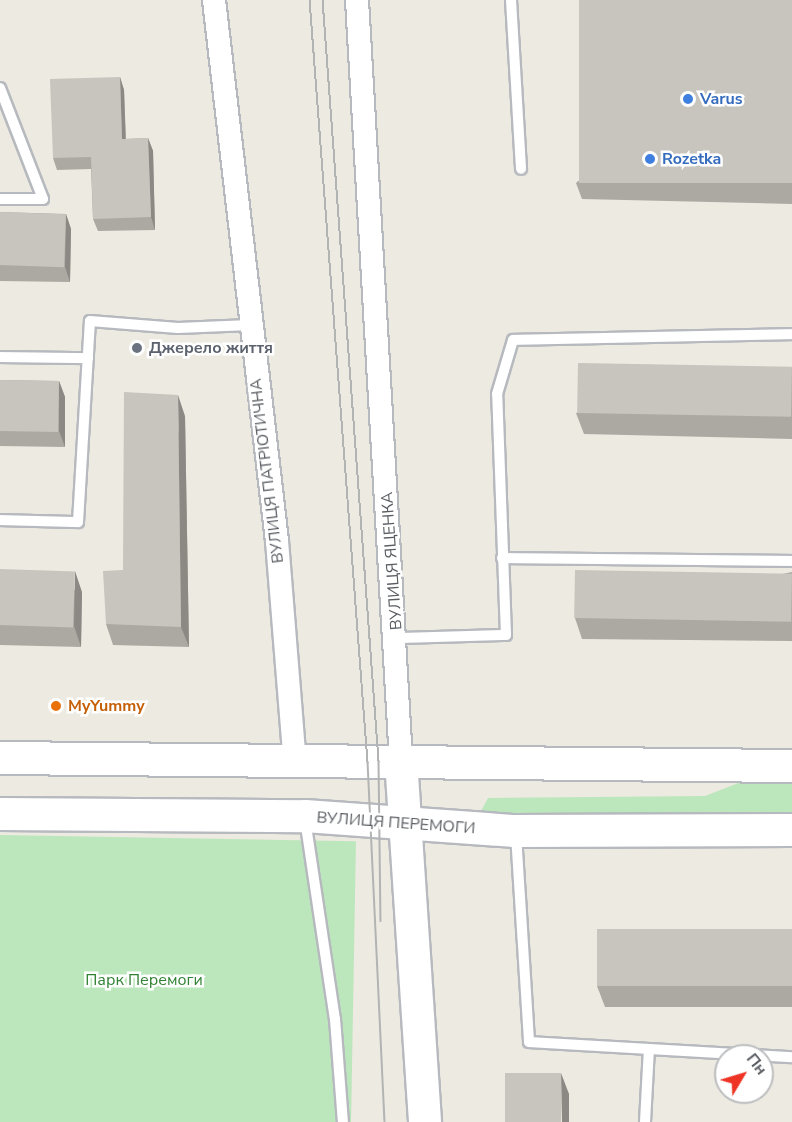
<!DOCTYPE html>
<html>
<head>
<meta charset="utf-8">
<style>
	body { margin:0 }
	#map { position:relative; width:792px; height:1122px; overflow:hidden; background:#edeae1; font-family:"Nunito Sans",sans-serif }
	div>[style] { position:absolute }
	.green>* { inset:0; background:#bce6bc; transform-origin:0 0 }
	.roads { filter:drop-shadow(2px 0 #b6b9be) drop-shadow(-2px 0 #b6b9be) drop-shadow(0 2px #b6b9be) drop-shadow(0 -2px #b6b9be) }
	.lane>* { height:10px; margin:-5px; padding:0 5px; transform-origin:5px; border-radius:5px; background:#fff }
	.street>* { height:22px; margin:-11px; padding:0 11px; transform-origin:11px; border-radius:11px; background:#fff }
	.secondary>* { height:32px; margin:-16px; padding:0 16px; transform-origin:16px; border-radius:16px; background:#fff }
	.tram>* { height:1.5px; margin:-0.75px; padding:0 0.75px; transform-origin:0.75px; border-radius:0.75px; background:#b2b3b3 }
	.wall>* { inset:0; background:#aca9a3 }
	.shaded-wall>* { inset:0; background:#8c8985 }
	.building>* { inset:0; background:#c8c4be; transform-origin:0 0 }
	.dots>* { width:16px; height:16px; translate:-50% -50%; box-sizing:border-box; border:3px solid #fff; border-radius:50% }
	span { translate:-50% -50%; white-space:nowrap; text-align:center; line-height:1.15; -webkit-text-stroke:5px #fff; paint-order:stroke }
	.shop-label { font-size:16px; color:#366cbe; font-weight:700 }
	.left { translate:0 -50%; text-align:left }
	.worship-label { font-size:16px; color:#5b616d; font-weight:700 }
	.street-label { font-size:16px; color:#595d62 }
	.food-label { font-size:16px; color:#c56008; font-weight:700 }
	.park-label { font-size:16px; color:#318234 }
	.north { position:absolute; left:714px; top:1044px; width:60px; height:60px; box-sizing:border-box; background:#fff; border:2px solid #bdbec0; border-radius:50%; rotate:52deg; font-size:16px; font-weight:700; line-height:24px; text-align:center; color:#595d62 }
	.north::after { content:''; display:block; margin:auto; width:21px; height:27px; background:#ee3425; clip-path:polygon(50% 0,100% 100%,50% 72%,0 100%) }
</style>
</head>
<body>
<div id="map">
	<div class="green">
		<i style="clip-path:polygon(759px 775px,792px 775px,792px 813px,489px 818px,481px 811px,488px 798px,705px 796px)"></i>
		<i style="left:0;top:835px;width:356px;height:287px;rotate:1deg"></i>
	</div>
	<div class="roads">
		<div class="lane">
			<i style="left:511px;top:0;width:169px;rotate:86.6deg"></i>
			<i style="left:0;top:88px;width:119px;rotate:68.8deg"></i>
			<i style="left:43px;top:199px;width:43px;rotate:180deg"></i>
			<i style="left:0;top:357px;width:88px;rotate:0.7deg"></i>
			<i style="left:0;top:520px;width:78px;rotate:1.5deg"></i>
			<i style="left:78px;top:522px;width:201px;rotate:-86.6deg"></i>
			<i style="left:90px;top:321px;width:88px;rotate:4.5deg"></i>
			<i style="left:178px;top:328px;width:72px;rotate:-2.4deg"></i>
			<i style="left:502px;top:558px;width:290px;rotate:0.6deg"></i>
			<i style="left:397px;top:638px;width:109px;rotate:-1.6deg"></i>
			<i style="left:506px;top:635px;width:241px;rotate:-92.1deg"></i>
			<i style="left:497px;top:394px;width:56px;rotate:-73.5deg"></i>
			<i style="left:513px;top:340px;width:279px;rotate:-1.2deg"></i>
			<i style="left:305px;top:819px;width:202px;rotate:81.5deg"></i>
			<i style="left:335px;top:1019px;width:103px;rotate:85.6deg"></i>
			<i style="left:516px;top:834px;width:208px;rotate:86.4deg"></i>
			<i style="left:529px;top:1042px;width:263px;rotate:3.3deg"></i>
			<i style="left:645px;top:1122px;width:73px;rotate:-86.9deg"></i>
		</div>
		<div class="street">
			<i style="left:214px;top:0;width:545px;rotate:83.36deg"></i>
			<i style="left:277px;top:541px;width:224px;rotate:85.4deg"></i>
			<i style="left:357px;top:0;width:761px;rotate:86.69deg"></i>
		</div>
		<div class="secondary">
			<i style="left:0;top:758px;width:792px;rotate:0.58deg"></i>
			<i style="left:401px;top:760px;width:363px;rotate:86.2deg"></i>
			<i style="left:0;top:814px;width:305px;rotate:0.4deg"></i>
			<i style="left:305px;top:816px;width:211px;rotate:4.1deg"></i>
			<i style="left:515px;top:831px;width:277px;rotate:-0.2deg"></i>
		</div>
	</div>
	<div class="tram">
		<i style="left:310px;top:0;width:764px;rotate:85.65deg"></i>
		<i style="left:368px;top:762px;width:360px;rotate:87.3deg"></i>
		<i style="left:323px;top:0;width:763px;rotate:85.79deg"></i>
		<i style="left:379px;top:761px;width:160px;rotate:89.3deg"></i>
	</div>
	<div class="wall">
		<i style="clip-path:polygon(792px 0,792px 204px,582px 199px,576px 183px)"></i>
		<i style="clip-path:polygon(120px 77px,124px 90px,126px 139px,148px 138px,153px 151px,155px 230px,98px 231px,93px 219px,91px 169px,57px 170px,53px 158px)"></i>
		<i style="clip-path:polygon(0 212px,66px 214px,71px 229px,70px 282px,0 281px)"></i>
		<i style="clip-path:polygon(792px 368px,792px 439px,584px 434px,576px 413px)"></i>
		<i style="clip-path:polygon(0 380px,59px 381px,65px 397px,65px 447px,0 446px)"></i>
		<i style="clip-path:polygon(185px 416px,189px 647px,113px 645px,106px 624px,123px 570px)"></i>
		<i style="clip-path:polygon(0 569px,82px 592px,81px 647px,0 645px)"></i>
		<i style="clip-path:polygon(792px 572px,792px 641px,582px 639px,575px 618px)"></i>
		<i style="clip-path:polygon(792px 929px,792px 1007px,605px 1007px,597px 986px)"></i>
	</div>
	<div class="shaded-wall">
		<i style="clip-path:polygon(120px 77px,124px 90px,126px 152px,122px 139px)"></i>
		<i style="clip-path:polygon(148px 138px,153px 151px,155px 230px,151px 217px)"></i>
		<i style="clip-path:polygon(66px 214px,71px 229px,70px 282px,65px 267px)"></i>
		<i style="clip-path:polygon(59px 381px,65px 397px,65px 447px,59px 431px)"></i>
		<i style="clip-path:polygon(178px 395px,185px 416px,189px 647px,181px 627px)"></i>
		<i style="clip-path:polygon(75px 571px,82px 592px,81px 647px,74px 626px)"></i>
		<i style="clip-path:polygon(561px 1073px,569px 1094px,569px 1122px,562px 1122px)"></i>
	</div>
	<div class="building">
		<i style="left:579px;top:0;width:213px;height:183px"></i>
		<i style="clip-path:polygon(120px 77px,122px 139px,148px 138px,151px 217px,93px 219px,91px 157px,53px 158px,50px 79px)"></i>
		<i style="left:0;top:212px;width:66px;height:53px;rotate:2deg"></i>
		<i style="left:578px;top:363px;width:214px;height:50px;rotate:1deg"></i>
		<i style="left:0;top:380px;width:59px;height:51px;rotate:1deg"></i>
		<i style="clip-path:polygon(124px 392px,178px 395px,181px 627px,106px 624px,103px 571px,123px 570px)"></i>
		<i style="left:0;top:569px;width:75px;height:56px;rotate:2deg"></i>
		<i style="left:575px;top:570px;width:217px;height:48px;rotate:1deg"></i>
		<i style="left:597px;top:929px;width:195px;height:57px"></i>
		<i style="left:505px;top:1073px;width:56px;height:49px"></i>
	</div>
	<div class="dots">
		<i style="left:688px;top:99px;background:#3f7fe0"></i>
		<i style="left:650px;top:159px;background:#3f7fe0"></i>
		<i style="left:137px;top:348px;background:#6b7280"></i>
		<i style="left:56px;top:706px;background:#e8710a"></i>
	</div>
	<div class="shop-label">
		<span class="left" style="left:700px;top:99px">Varus</span>
		<span class="left" style="left:662px;top:159px">Rozetka</span>
	</div>
	<div class="worship-label">
		<span class="left" style="left:149px;top:348px">Джерело життя</span>
	</div>
	<div class="street-label">
		<span style="left:267px;top:471px;rotate:-97deg">ВУЛИЦЯ ПАТРІОТИЧНА</span>
		<span style="left:392px;top:561px;rotate:-94deg">ВУЛИЦЯ ЯЦЕНКА</span>
		<span style="left:396px;top:823px;rotate:4deg">ВУЛИЦЯ ПЕРЕМОГИ</span>
	</div>
	<div class="food-label">
		<span class="left" style="left:68px;top:706px">MyYummy</span>
	</div>
	<div class="park-label">
		<span style="left:144px;top:980px">Парк Перемоги</span>
	</div>
	<div class="north">Пн</div>
</div>
</body>
</html>
